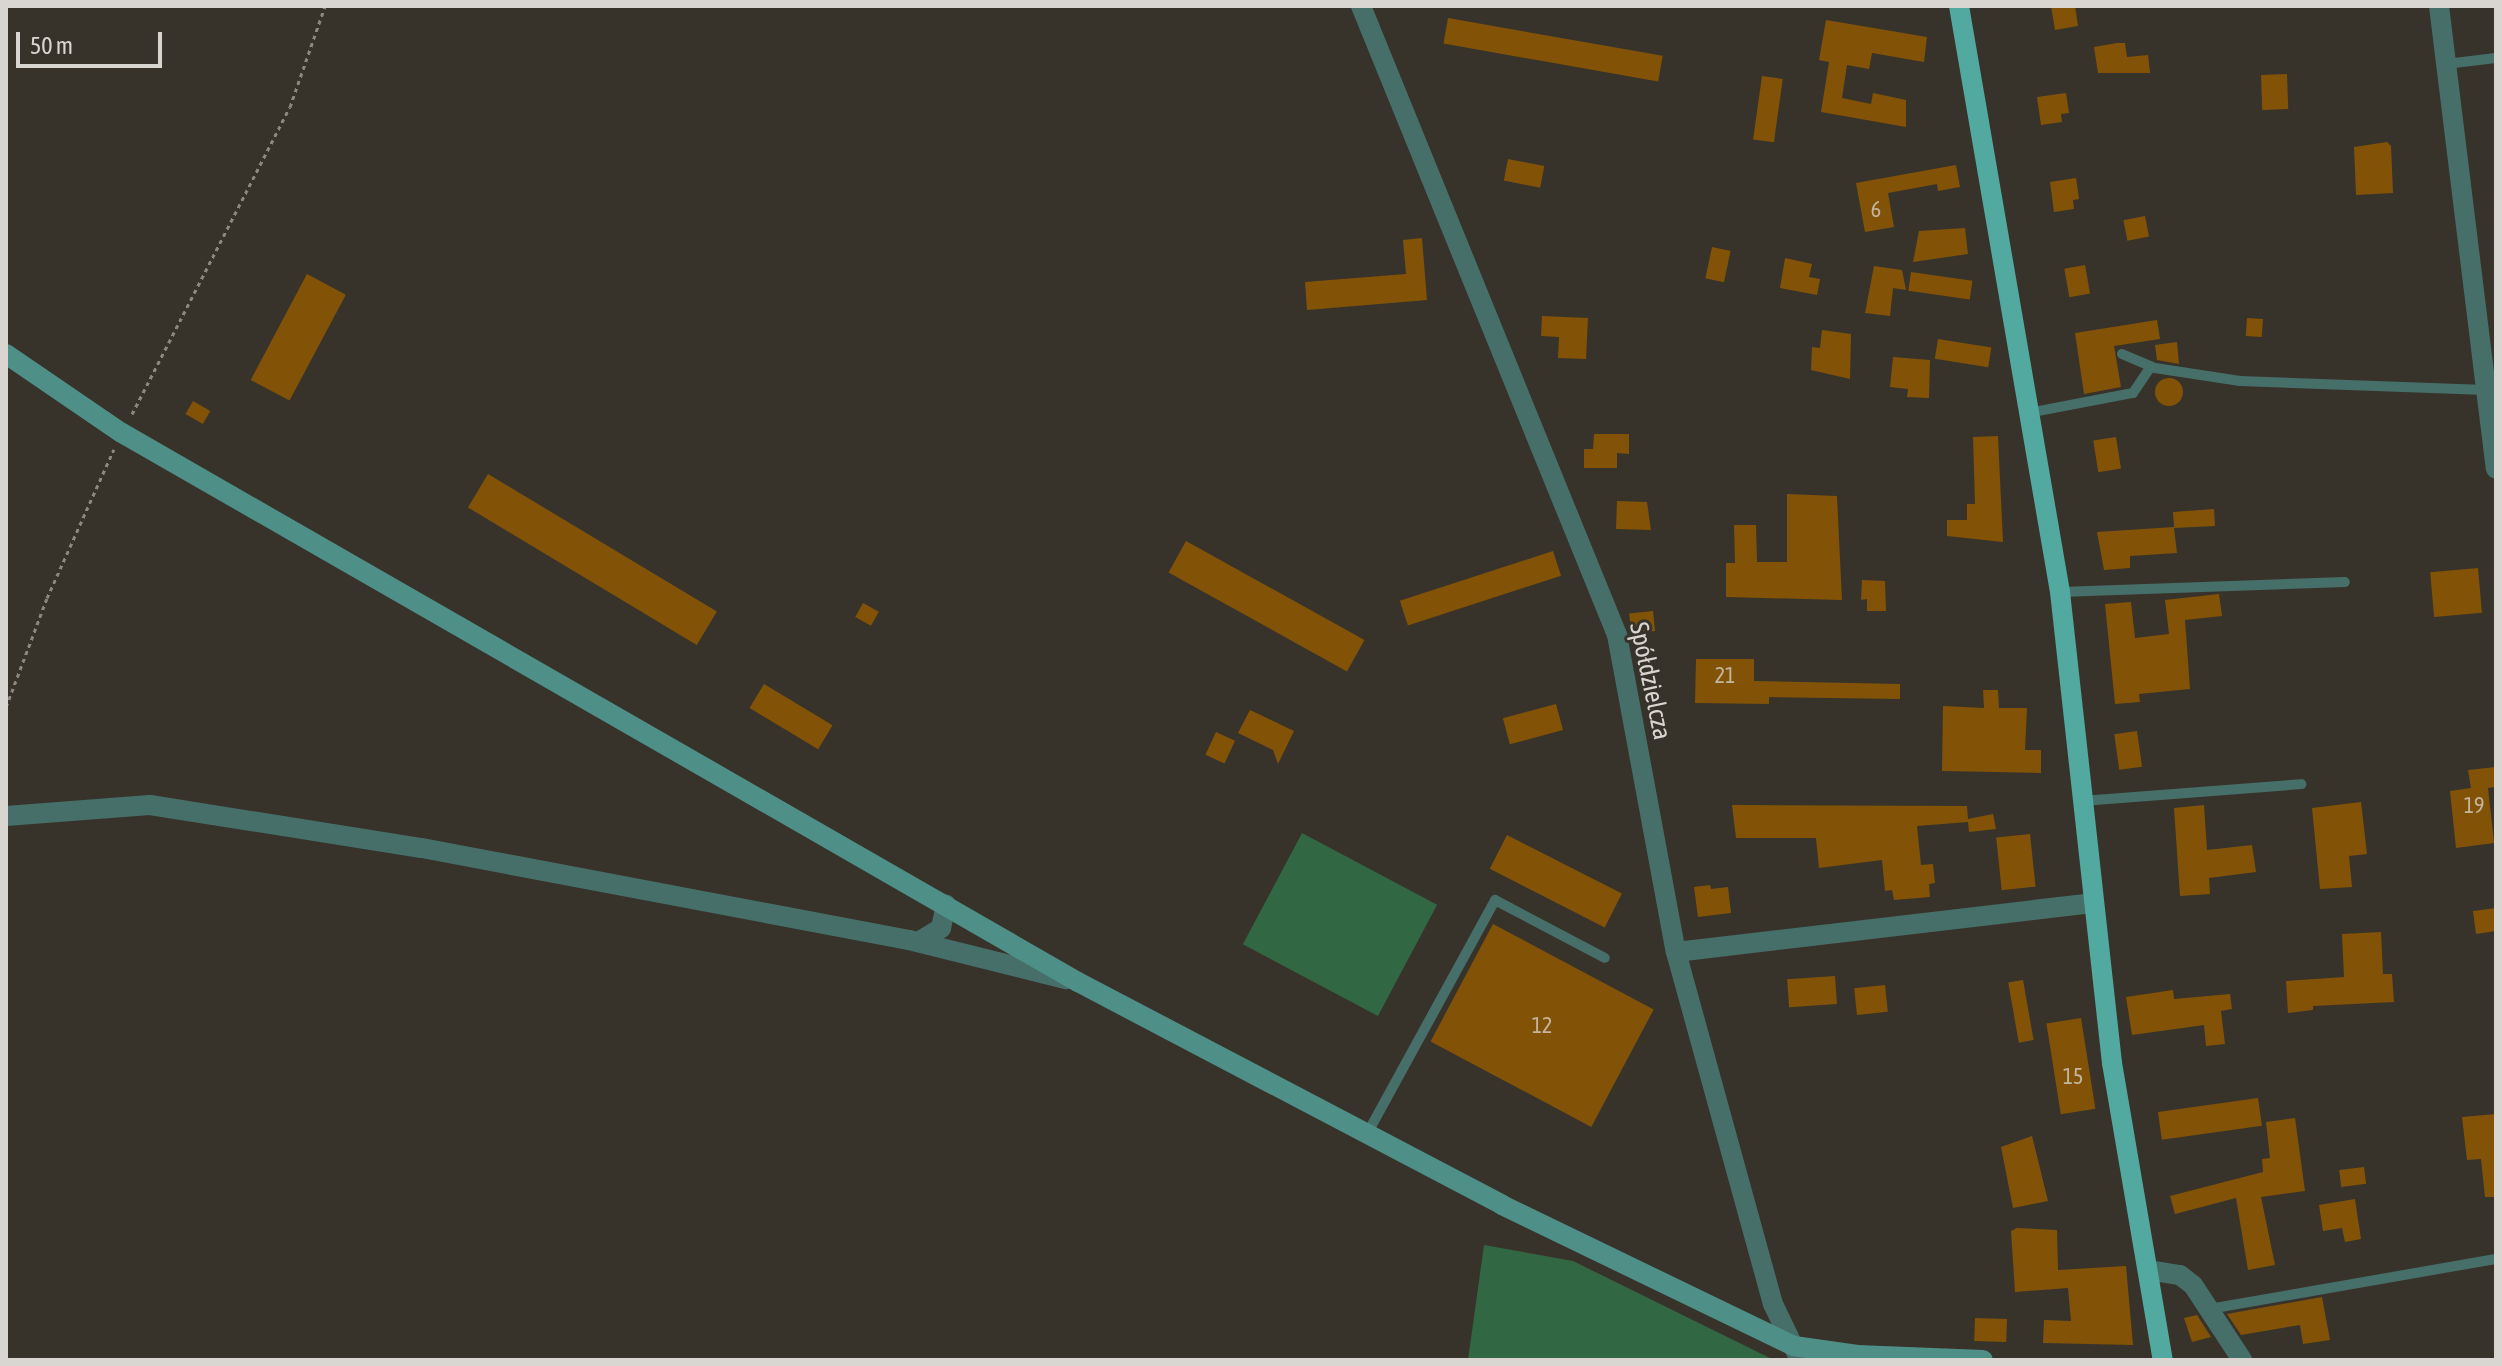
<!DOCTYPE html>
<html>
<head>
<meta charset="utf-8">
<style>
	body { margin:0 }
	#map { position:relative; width:2502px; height:1366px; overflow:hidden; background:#37332a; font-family:"Asap Condensed",sans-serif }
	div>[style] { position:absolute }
	.green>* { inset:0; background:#326743; transform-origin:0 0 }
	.building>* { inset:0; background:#825307; transform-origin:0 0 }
	.round { border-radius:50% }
	.path>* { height:3px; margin-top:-1.5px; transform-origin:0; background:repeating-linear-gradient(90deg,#8c8881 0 4px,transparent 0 8px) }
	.service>* { height:10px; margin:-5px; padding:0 5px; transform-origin:5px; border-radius:5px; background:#476f6a }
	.minor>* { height:20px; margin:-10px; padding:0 10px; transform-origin:10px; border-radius:10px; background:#476f6a }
	.tertiary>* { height:20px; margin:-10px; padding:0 10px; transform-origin:10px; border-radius:10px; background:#476f6a }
	.secondary>* { height:20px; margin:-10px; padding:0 10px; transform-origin:10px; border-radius:10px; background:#4e9088 }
	.primary>* { height:20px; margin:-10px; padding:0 10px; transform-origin:10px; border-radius:10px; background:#52a9a0 }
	span { translate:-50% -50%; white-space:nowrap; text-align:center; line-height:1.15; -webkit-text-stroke:6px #37332a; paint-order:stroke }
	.number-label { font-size:22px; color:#c3b59e }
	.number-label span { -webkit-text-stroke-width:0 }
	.street-label { font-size:26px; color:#d9d6d1 }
	.frame { position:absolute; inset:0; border:8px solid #d9d6d1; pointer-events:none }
	.scale { position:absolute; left:16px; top:32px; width:146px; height:36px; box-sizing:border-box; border:4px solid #d9d6d1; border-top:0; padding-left:10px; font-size:24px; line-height:28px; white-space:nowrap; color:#d9d6d1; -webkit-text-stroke:6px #37332a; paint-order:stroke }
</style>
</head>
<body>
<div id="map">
	<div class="green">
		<i style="left:1302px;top:833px;width:153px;height:126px;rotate:28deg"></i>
		<i style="clip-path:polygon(1484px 1245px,1573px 1261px,1774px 1360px,1468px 1360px)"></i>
	</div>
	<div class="building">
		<i style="clip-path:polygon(2051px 6px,2075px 6px,2078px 26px,2055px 30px)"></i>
		<i style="left:1448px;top:18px;width:218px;height:26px;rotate:10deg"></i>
		<i style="clip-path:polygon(1826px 20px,1927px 37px,1924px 62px,1872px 53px,1869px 69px,1847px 65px,1842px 98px,1871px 104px,1873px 93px,1906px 100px,1906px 127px,1821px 112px,1829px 62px,1819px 60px)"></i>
		<i style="clip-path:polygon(2117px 43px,2125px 43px,2127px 57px,2148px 55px,2150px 73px,2098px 73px,2094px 47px)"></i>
		<i style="left:2287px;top:74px;width:35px;height:26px;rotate:88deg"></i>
		<i style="left:1762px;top:76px;width:21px;height:64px;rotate:8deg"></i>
		<i style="clip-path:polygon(2066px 93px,2069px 113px,2061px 114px,2062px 122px,2041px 125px,2037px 97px)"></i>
		<i style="clip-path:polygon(2387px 142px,2391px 146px,2393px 193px,2356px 195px,2354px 147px)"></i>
		<i style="left:1508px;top:159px;width:37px;height:22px;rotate:11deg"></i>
		<i style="clip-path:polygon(1956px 165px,1960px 187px,1938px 191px,1937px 184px,1888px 193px,1894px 227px,1865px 232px,1856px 183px)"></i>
		<i style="clip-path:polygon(2076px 178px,2079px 199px,2073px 200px,2074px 209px,2054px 212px,2050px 182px)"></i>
		<i style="left:2145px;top:216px;width:21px;height:22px;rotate:79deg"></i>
		<i style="clip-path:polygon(1965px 228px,1968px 254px,1913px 262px,1919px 231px)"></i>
		<i style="clip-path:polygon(1422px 238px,1427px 300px,1307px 310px,1305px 282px,1406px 274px,1403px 240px)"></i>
		<i style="left:1712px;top:247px;width:19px;height:32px;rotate:12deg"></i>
		<i style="clip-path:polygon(1785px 258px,1812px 264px,1809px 277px,1820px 279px,1817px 295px,1780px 288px)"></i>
		<i style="left:2085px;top:265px;width:29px;height:21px;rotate:80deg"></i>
		<i style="clip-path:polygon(1874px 266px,1902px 270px,1906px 290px,1893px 288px,1890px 316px,1865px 313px)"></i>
		<i style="left:1911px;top:272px;width:62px;height:19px;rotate:8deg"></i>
		<i style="left:307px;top:274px;width:44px;height:120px;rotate:28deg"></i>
		<i style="clip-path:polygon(1542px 316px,1588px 318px,1586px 359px,1558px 358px,1559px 337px,1541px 336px)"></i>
		<i style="left:2247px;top:318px;width:16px;height:18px;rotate:4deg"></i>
		<i style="clip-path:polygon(2157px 320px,2160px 339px,2114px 346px,2121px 387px,2084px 394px,2075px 333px)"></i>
		<i style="clip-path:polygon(1822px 330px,1851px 334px,1850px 379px,1811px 370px,1812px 347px,1820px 348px)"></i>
		<i style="left:1938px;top:339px;width:54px;height:20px;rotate:9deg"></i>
		<i style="clip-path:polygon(2177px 342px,2179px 364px,2157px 360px,2155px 345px)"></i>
		<i style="clip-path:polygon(1893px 357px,1930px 360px,1929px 398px,1907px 397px,1908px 389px,1890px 387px)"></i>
		<i class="round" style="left:2155px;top:378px;width:28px;height:28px"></i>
		<i style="left:193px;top:401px;width:20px;height:15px;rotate:30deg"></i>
		<i style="clip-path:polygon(1594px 434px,1629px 434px,1629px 454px,1617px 453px,1617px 468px,1584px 468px,1584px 449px,1593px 449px)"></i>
		<i style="clip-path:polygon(1998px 436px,2003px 542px,1947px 536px,1947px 520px,1967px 520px,1967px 504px,1975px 504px,1973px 437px)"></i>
		<i style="left:2116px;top:437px;width:32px;height:23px;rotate:81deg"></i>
		<i style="left:488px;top:474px;width:267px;height:39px;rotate:31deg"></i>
		<i style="clip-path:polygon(1787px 494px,1837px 496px,1842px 600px,1726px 597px,1726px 563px,1735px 563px,1734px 525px,1756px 525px,1757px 562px,1787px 562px)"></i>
		<i style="clip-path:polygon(1617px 501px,1647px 502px,1651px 530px,1616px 529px)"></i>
		<i style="clip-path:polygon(2214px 509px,2215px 526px,2174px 528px,2177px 553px,2130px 556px,2130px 568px,2104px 570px,2097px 532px,2174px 527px,2173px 512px)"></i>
		<i style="left:1186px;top:541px;width:204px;height:36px;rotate:29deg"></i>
		<i style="left:1553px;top:551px;width:26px;height:161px;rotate:72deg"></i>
		<i style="left:2478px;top:568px;width:45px;height:48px;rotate:85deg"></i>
		<i style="clip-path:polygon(1862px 580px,1885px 581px,1886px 611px,1867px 611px,1867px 599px,1861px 600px)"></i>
		<i style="clip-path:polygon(2219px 594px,2222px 616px,2185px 620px,2190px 689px,2139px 694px,2140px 702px,2115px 704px,2105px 604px,2131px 602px,2135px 638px,2169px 634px,2165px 600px)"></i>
		<i style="left:863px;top:603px;width:18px;height:16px;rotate:29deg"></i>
		<i style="left:1653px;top:611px;width:20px;height:24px;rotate:84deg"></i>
		<i style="clip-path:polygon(1696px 659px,1754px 659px,1754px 681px,1900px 684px,1900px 699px,1769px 697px,1769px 704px,1695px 703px)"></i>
		<i style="left:764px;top:684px;width:80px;height:28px;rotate:31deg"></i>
		<i style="clip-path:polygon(1983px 690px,1998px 690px,1999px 708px,2027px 708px,2025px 750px,2041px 750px,2041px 773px,1942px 771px,1943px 706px,1984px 708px)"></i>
		<i style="left:1556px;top:704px;width:27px;height:55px;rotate:75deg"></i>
		<i style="clip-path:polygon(1250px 710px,1294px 731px,1278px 764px,1273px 750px,1238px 733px)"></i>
		<i style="left:2137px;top:731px;width:36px;height:23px;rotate:82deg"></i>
		<i style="left:1216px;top:732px;width:21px;height:25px;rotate:25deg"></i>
		<i style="clip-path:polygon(2496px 767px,2496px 787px,2488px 788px,2494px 843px,2456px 848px,2450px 791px,2471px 788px,2468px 770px)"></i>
		<i style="clip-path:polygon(2361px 802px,2367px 854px,2349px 856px,2352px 887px,2320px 889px,2312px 808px)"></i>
		<i style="clip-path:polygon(1732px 805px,1967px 806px,1968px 819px,1993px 814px,1996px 829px,1969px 832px,1968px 822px,1917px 826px,1921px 865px,1933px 864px,1935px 883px,1929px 884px,1930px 897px,1894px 900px,1892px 890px,1885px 891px,1882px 860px,1819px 868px,1816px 838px,1736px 838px)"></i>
		<i style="clip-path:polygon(2204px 805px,2207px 850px,2252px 845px,2256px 872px,2209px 878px,2210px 894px,2180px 896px,2174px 808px)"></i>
		<i style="left:2030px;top:834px;width:53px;height:34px;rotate:84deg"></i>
		<i style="left:1507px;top:835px;width:129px;height:38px;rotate:27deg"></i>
		<i style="clip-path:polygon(1710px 885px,1711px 889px,1728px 887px,1731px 913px,1698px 917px,1694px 887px)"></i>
		<i style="clip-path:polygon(2496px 908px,2496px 931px,2476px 934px,2473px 911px)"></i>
		<i style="left:1493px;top:924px;width:182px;height:133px;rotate:28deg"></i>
		<i style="clip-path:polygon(2381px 932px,2383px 974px,2392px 974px,2394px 1002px,2313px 1006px,2313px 1010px,2288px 1013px,2286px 981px,2344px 977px,2342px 934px)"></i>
		<i style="left:1835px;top:976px;width:28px;height:48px;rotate:86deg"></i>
		<i style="left:2023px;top:980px;width:61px;height:15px;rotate:80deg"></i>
		<i style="left:1885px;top:985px;width:27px;height:31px;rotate:84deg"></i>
		<i style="clip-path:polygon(2173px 990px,2174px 999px,2230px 994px,2232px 1009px,2221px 1011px,2225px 1044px,2206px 1046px,2204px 1025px,2132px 1035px,2126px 997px)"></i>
		<i style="left:2081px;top:1018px;width:92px;height:35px;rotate:81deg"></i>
		<i style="left:2258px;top:1098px;width:28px;height:101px;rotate:82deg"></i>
		<i style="clip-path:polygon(2496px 1114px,2496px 1197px,2485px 1197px,2481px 1159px,2467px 1160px,2462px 1117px)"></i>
		<i style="clip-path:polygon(2295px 1118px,2305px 1191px,2261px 1197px,2275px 1265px,2248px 1270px,2236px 1198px,2175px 1214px,2170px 1196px,2263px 1172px,2262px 1159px,2270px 1158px,2266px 1122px)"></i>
		<i style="clip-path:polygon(2032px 1136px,2048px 1201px,2013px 1208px,2001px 1147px)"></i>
		<i style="left:2364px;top:1167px;width:17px;height:25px;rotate:83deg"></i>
		<i style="clip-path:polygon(2355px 1199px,2361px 1239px,2345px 1242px,2342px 1228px,2323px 1231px,2319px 1205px)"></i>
		<i style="clip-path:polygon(2017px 1228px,2057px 1230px,2058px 1270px,2126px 1266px,2133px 1345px,2043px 1343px,2044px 1320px,2071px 1321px,2068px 1288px,2015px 1292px,2011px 1231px)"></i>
		<i style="clip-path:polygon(2322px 1297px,2330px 1340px,2303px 1344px,2300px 1325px,2241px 1335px,2227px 1314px)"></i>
		<i style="clip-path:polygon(2197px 1315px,2211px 1337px,2192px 1342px,2184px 1318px)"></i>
		<i style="left:1975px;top:1318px;width:32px;height:23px;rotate:2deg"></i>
	</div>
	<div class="path">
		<i style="left:132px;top:414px;width:345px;rotate:-62.8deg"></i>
		<i style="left:290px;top:107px;width:107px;rotate:-70.9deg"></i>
		<i style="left:6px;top:707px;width:116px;rotate:-69.4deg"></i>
		<i style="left:47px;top:598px;width:163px;rotate:-65.8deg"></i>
	</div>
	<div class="service">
		<i style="left:2446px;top:64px;width:50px;rotate:-6.8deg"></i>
		<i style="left:2122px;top:354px;width:36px;rotate:23deg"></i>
		<i style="left:2155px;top:368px;width:86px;rotate:8.7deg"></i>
		<i style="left:2240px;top:381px;width:246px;rotate:2.1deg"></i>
		<i style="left:2028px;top:413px;width:107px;rotate:-10.8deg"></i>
		<i style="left:2133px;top:393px;width:32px;rotate:-56deg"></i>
		<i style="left:2060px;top:592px;width:285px;rotate:-2deg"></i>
		<i style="left:2082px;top:801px;width:220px;rotate:-4.4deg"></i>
		<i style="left:1367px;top:1134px;width:267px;rotate:-61.3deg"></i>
		<i style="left:1495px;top:900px;width:124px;rotate:27.8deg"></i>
		<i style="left:2209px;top:1309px;width:291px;rotate:-9.9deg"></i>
	</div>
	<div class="minor">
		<i style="left:1361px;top:6px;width:679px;rotate:67.85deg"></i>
		<i style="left:1617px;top:635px;width:322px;rotate:79.5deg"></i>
		<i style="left:1676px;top:952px;width:365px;rotate:74.6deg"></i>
		<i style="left:1773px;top:1304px;width:62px;rotate:64.3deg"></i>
		<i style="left:2439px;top:6px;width:466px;rotate:83deg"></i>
		<i style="left:1676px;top:952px;width:419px;rotate:-6.7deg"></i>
		<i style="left:2148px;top:1270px;width:32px;rotate:9deg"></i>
		<i style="left:2180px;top:1275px;width:16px;rotate:38deg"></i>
		<i style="left:2193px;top:1285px;width:90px;rotate:56.8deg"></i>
	</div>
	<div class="tertiary">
		<i style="left:6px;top:816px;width:144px;rotate:-4.4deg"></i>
		<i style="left:150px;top:805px;width:275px;rotate:9deg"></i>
		<i style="left:422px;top:848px;width:496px;rotate:10.7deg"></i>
		<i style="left:909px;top:940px;width:162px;rotate:14deg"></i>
		<i style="left:918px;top:942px;width:27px;rotate:-31deg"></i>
		<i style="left:941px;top:928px;width:24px;rotate:-78deg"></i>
	</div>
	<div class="secondary">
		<i style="left:6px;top:354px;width:140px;rotate:34.3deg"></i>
		<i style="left:122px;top:433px;width:1102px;rotate:29.87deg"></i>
		<i style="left:1078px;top:982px;width:479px;rotate:27.7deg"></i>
		<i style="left:1502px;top:1205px;width:324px;rotate:25.8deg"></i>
		<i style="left:1794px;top:1346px;width:64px;rotate:8.1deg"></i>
		<i style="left:1857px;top:1355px;width:126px;rotate:2.3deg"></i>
	</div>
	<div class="primary">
		<i style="left:1959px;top:6px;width:595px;rotate:80.22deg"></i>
		<i style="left:2060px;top:592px;width:474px;rotate:83.7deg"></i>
		<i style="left:2112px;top:1063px;width:301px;rotate:80.3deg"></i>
	</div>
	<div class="number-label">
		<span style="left:1876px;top:210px">6</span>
		<span style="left:1725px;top:676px">21</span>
		<span style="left:2474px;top:806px">19</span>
		<span style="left:1542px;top:1026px">12</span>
		<span style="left:2073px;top:1077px">15</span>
	</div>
	<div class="street-label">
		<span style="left:1650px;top:681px;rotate:78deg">Spółdzielcza</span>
	</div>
	<div class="frame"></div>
	<div class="scale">50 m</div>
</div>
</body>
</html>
